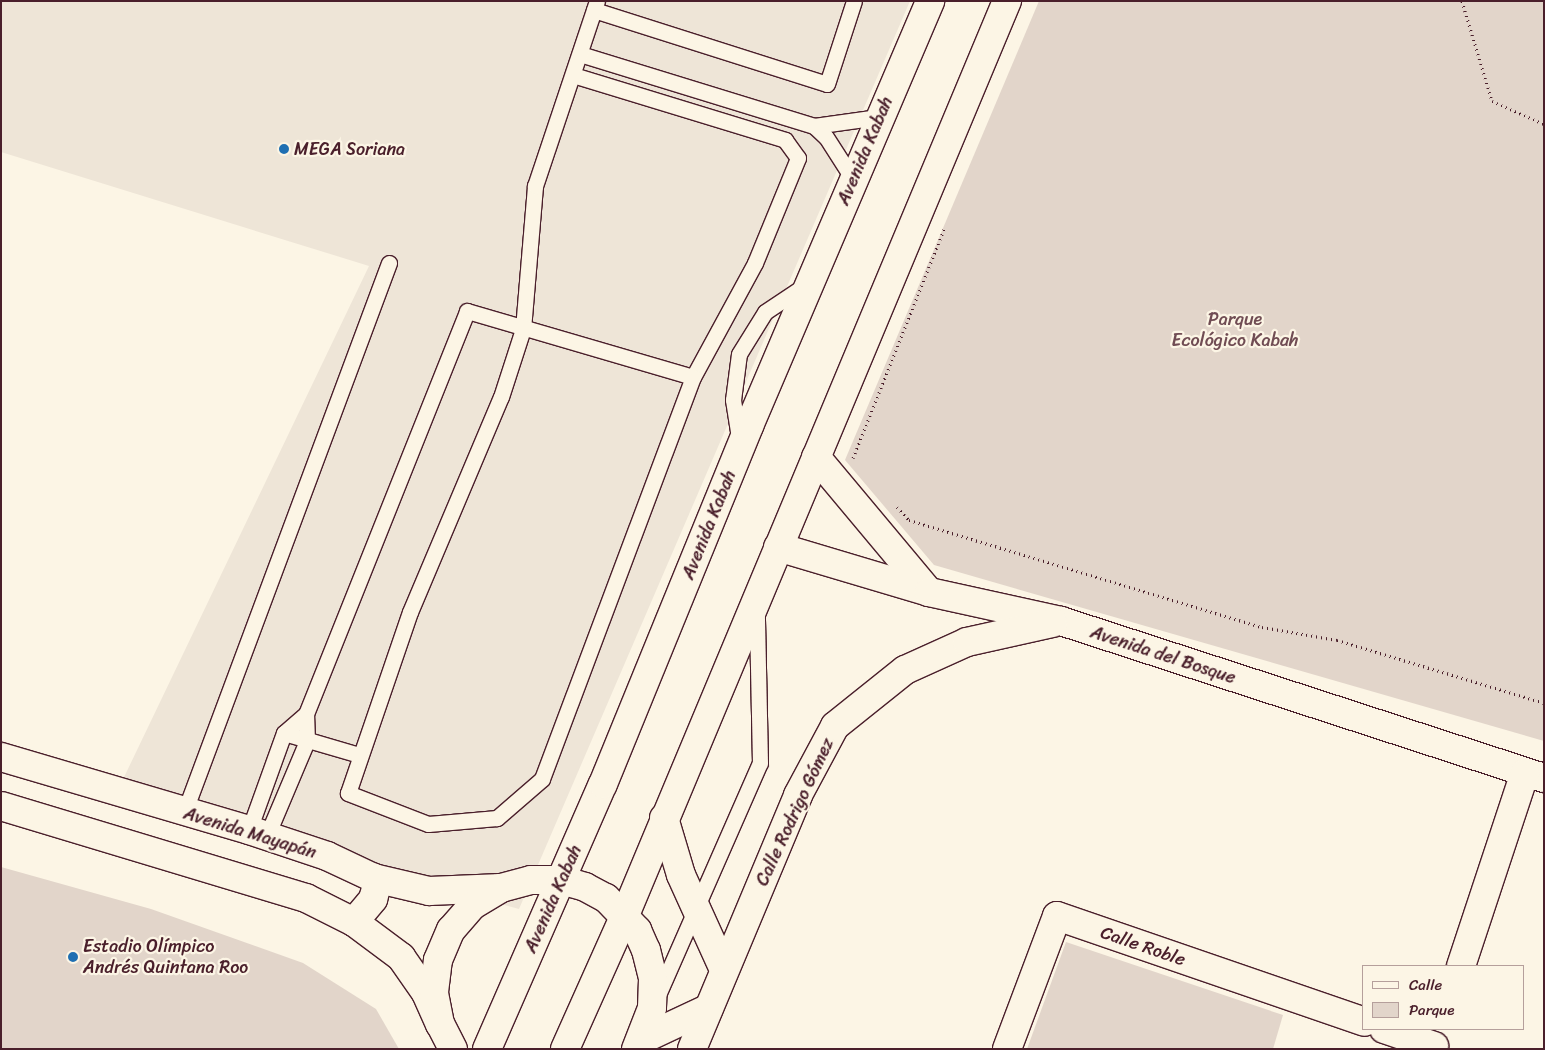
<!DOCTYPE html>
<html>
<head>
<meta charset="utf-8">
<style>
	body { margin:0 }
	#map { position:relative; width:1545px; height:1050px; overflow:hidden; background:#fcf5e5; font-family:Sriracha,sans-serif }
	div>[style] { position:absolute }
	.built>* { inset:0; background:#eee5d7 }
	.green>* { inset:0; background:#e2d5ca }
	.path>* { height:3px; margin-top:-1.5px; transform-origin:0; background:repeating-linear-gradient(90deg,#4a1f2b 0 1px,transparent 0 5px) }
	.roads { filter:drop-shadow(1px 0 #4a1f2b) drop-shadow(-1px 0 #4a1f2b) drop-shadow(0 1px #4a1f2b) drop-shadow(0 -1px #4a1f2b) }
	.lane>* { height:15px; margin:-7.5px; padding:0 7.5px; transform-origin:7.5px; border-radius:7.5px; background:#fcf5e5 }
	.street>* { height:28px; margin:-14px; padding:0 14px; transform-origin:14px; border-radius:14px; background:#fcf5e5 }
	.secondary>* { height:28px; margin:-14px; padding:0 14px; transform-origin:14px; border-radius:14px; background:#fcf5e5 }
	.primary>* { height:28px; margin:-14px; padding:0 14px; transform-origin:14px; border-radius:14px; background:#fcf5e5 }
	.dots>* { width:14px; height:14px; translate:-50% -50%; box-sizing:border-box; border:2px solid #fcf5e5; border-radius:50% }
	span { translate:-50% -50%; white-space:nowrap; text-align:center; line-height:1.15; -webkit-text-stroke:4.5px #fcf5e5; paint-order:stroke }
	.poi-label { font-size:18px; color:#4a1f2b }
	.left { translate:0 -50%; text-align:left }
	.street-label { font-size:18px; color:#4a1f2b }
	.park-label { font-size:18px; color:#704c53 }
	.frame { position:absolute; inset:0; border:2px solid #4a1f2b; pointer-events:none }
	.legend { position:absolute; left:1362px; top:965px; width:162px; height:65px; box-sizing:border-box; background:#fcf5e5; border:1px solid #b59f9b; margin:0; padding:6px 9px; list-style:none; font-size:15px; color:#4a1f2b }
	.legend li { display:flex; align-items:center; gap:10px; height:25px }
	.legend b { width:25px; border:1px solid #b59f9b }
</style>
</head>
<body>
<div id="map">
	<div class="built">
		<i style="clip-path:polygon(1px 1px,910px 1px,519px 909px,115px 796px,369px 266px,1px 152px)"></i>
	</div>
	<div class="green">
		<i style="clip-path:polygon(1039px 1px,1544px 1px,1544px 741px,934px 565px,845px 460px)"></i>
		<i style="clip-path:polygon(1px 867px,151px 909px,303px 963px,376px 1009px,399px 1049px,1px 1049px)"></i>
		<i style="clip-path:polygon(1066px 942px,1283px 1015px,1273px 1049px,1027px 1049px)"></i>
	</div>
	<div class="path">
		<i style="left:1462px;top:1px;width:104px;rotate:73.3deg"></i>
		<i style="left:1492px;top:101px;width:57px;rotate:23.9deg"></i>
		<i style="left:853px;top:458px;width:249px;rotate:-68.3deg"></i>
		<i style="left:897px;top:507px;width:18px;rotate:47deg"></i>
		<i style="left:909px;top:520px;width:369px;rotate:16.9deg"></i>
		<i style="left:1262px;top:627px;width:76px;rotate:9.8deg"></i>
		<i style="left:1337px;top:640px;width:216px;rotate:16.9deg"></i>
	</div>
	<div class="roads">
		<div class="lane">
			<i style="left:594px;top:10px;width:244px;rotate:17.6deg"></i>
			<i style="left:827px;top:84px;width:87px;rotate:-72deg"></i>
			<i style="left:580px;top:54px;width:245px;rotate:17.1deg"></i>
			<i style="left:814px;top:126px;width:65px;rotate:-8deg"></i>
			<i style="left:573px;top:75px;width:222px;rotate:17deg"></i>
			<i style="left:785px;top:140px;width:22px;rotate:54deg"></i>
			<i style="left:798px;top:158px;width:113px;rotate:112.3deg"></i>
			<i style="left:755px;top:263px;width:130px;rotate:118.5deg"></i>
			<i style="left:693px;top:377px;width:429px;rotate:110.6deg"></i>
			<i style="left:542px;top:779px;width:60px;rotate:139.1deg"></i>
			<i style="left:497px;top:818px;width:69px;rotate:175deg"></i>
			<i style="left:428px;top:824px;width:86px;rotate:-158.8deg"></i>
			<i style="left:348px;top:793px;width:191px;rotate:-71.1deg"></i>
			<i style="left:410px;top:612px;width:233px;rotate:-67.1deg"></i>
			<i style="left:501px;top:397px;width:71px;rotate:-72.1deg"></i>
			<i style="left:523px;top:329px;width:144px;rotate:-85.2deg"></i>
			<i style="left:535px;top:186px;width:195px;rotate:-71.5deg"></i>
			<i style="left:814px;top:126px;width:16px;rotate:43deg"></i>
			<i style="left:826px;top:137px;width:50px;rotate:57.3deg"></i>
			<i style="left:740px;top:444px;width:45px;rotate:-99deg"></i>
			<i style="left:733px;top:400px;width:46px;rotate:-82.6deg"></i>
			<i style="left:739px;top:354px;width:49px;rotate:-58.2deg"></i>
			<i style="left:765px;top:312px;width:50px;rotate:-33.7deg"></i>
			<i style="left:284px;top:733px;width:78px;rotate:16.3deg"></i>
			<i style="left:184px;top:813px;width:587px;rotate:-69.56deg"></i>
			<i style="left:249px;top:830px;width:103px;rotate:-70.2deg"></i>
			<i style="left:284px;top:733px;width:29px;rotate:-41deg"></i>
			<i style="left:266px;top:838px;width:105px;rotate:-67.1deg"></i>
			<i style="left:307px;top:741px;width:27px;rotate:-92deg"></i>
			<i style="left:306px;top:714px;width:434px;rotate:-68.2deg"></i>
			<i style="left:467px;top:311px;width:235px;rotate:16.3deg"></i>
			<i style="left:658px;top:995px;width:253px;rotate:-66.3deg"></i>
			<i style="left:760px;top:763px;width:149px;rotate:-91.2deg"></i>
		</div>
		<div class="street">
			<i style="left:816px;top:457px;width:176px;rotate:50.1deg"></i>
			<i style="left:778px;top:547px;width:158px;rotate:16.6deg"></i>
			<i style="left:929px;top:592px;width:135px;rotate:12.4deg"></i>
			<i style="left:1061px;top:621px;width:508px;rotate:18.01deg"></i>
			<i style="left:1461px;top:966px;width:203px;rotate:-71.7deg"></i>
			<i style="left:1384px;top:1029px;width:53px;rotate:18.8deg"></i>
			<i style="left:641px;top:1040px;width:75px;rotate:-25.2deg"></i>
			<i style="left:692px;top:1049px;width:275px;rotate:-67.3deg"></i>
			<i style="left:798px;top:795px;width:78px;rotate:-61.8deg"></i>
			<i style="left:835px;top:726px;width:90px;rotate:-38.7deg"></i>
			<i style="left:905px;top:670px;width:68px;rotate:-24.3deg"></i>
			<i style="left:967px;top:642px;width:88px;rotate:-12.5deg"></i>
			<i style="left:1007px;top:1049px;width:142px;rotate:-69.4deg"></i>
			<i style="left:1057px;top:916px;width:325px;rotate:19deg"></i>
		</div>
		<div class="secondary">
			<i style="left:1px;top:757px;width:259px;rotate:16.4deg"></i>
			<i style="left:249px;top:830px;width:82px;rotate:18.4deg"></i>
			<i style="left:327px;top:856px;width:52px;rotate:25.1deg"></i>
			<i style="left:374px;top:878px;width:57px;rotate:13.3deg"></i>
			<i style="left:429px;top:891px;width:72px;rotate:-2.4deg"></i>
			<i style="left:1px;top:806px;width:319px;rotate:16.8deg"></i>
			<i style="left:306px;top:898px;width:54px;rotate:26.6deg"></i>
			<i style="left:354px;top:922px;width:59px;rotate:36.7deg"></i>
			<i style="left:401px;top:957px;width:44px;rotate:55.2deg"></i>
			<i style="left:426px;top:993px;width:34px;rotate:66deg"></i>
			<i style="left:354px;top:922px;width:30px;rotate:-50deg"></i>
			<i style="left:373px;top:899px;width:15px;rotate:-74deg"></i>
			<i style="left:377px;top:885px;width:8px;rotate:-113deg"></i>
			<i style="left:453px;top:1049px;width:28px;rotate:-117deg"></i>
			<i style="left:440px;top:1024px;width:33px;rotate:-101deg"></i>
			<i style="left:434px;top:992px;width:32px;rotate:-83deg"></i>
			<i style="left:438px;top:960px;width:33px;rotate:-67deg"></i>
			<i style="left:451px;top:930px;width:33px;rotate:-49deg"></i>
			<i style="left:473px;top:905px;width:33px;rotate:-31deg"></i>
			<i style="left:501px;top:888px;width:31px;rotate:-15deg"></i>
			<i style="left:531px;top:880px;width:30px"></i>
			<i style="left:561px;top:880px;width:25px;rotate:16deg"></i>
			<i style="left:585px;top:887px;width:24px;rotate:28deg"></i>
			<i style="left:606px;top:898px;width:45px;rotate:45.9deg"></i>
			<i style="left:637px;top:930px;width:22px;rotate:66deg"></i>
			<i style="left:646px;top:950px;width:30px;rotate:76deg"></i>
			<i style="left:653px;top:979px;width:29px;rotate:92deg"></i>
			<i style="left:652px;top:1008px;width:44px;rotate:111.3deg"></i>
		</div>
		<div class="primary">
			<i style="left:664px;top:818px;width:59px;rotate:73.4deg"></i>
			<i style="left:681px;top:875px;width:104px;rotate:65.6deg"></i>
			<i style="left:487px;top:1049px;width:289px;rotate:-66.4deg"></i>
			<i style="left:603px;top:784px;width:387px;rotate:-67.8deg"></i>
			<i style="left:749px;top:426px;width:462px;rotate:-66.9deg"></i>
			<i style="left:565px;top:1049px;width:147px;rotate:-65.9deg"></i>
			<i style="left:625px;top:915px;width:991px;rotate:-67.32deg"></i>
		</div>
	</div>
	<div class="dots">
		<i style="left:284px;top:149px;background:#1f6fb2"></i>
		<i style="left:73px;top:957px;background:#1f6fb2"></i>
	</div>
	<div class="poi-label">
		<span class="left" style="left:294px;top:149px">MEGA Soriana</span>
		<span class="left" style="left:83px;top:957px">Estadio Olímpico<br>Andrés Quintana Roo</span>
	</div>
	<div class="street-label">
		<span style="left:865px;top:151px;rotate:-67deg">Avenida Kabah</span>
		<span style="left:709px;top:525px;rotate:-68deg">Avenida Kabah</span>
		<span style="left:1163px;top:655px;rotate:18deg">Avenida del Bosque</span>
		<span style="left:795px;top:812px;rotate:-65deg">Calle Rodrigo Gómez</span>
		<span style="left:250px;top:833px;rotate:17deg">Avenida Mayapán</span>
		<span style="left:553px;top:899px;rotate:-66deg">Avenida Kabah</span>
		<span style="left:1143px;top:946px;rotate:19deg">Calle Roble</span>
	</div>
	<div class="park-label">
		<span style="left:1235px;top:330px">Parque<br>Ecológico Kabah</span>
	</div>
	<div class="frame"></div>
	<ul class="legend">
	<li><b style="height:6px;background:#fcf5e5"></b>Calle</li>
	<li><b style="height:14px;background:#e2d5ca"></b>Parque</li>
	</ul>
</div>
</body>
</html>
